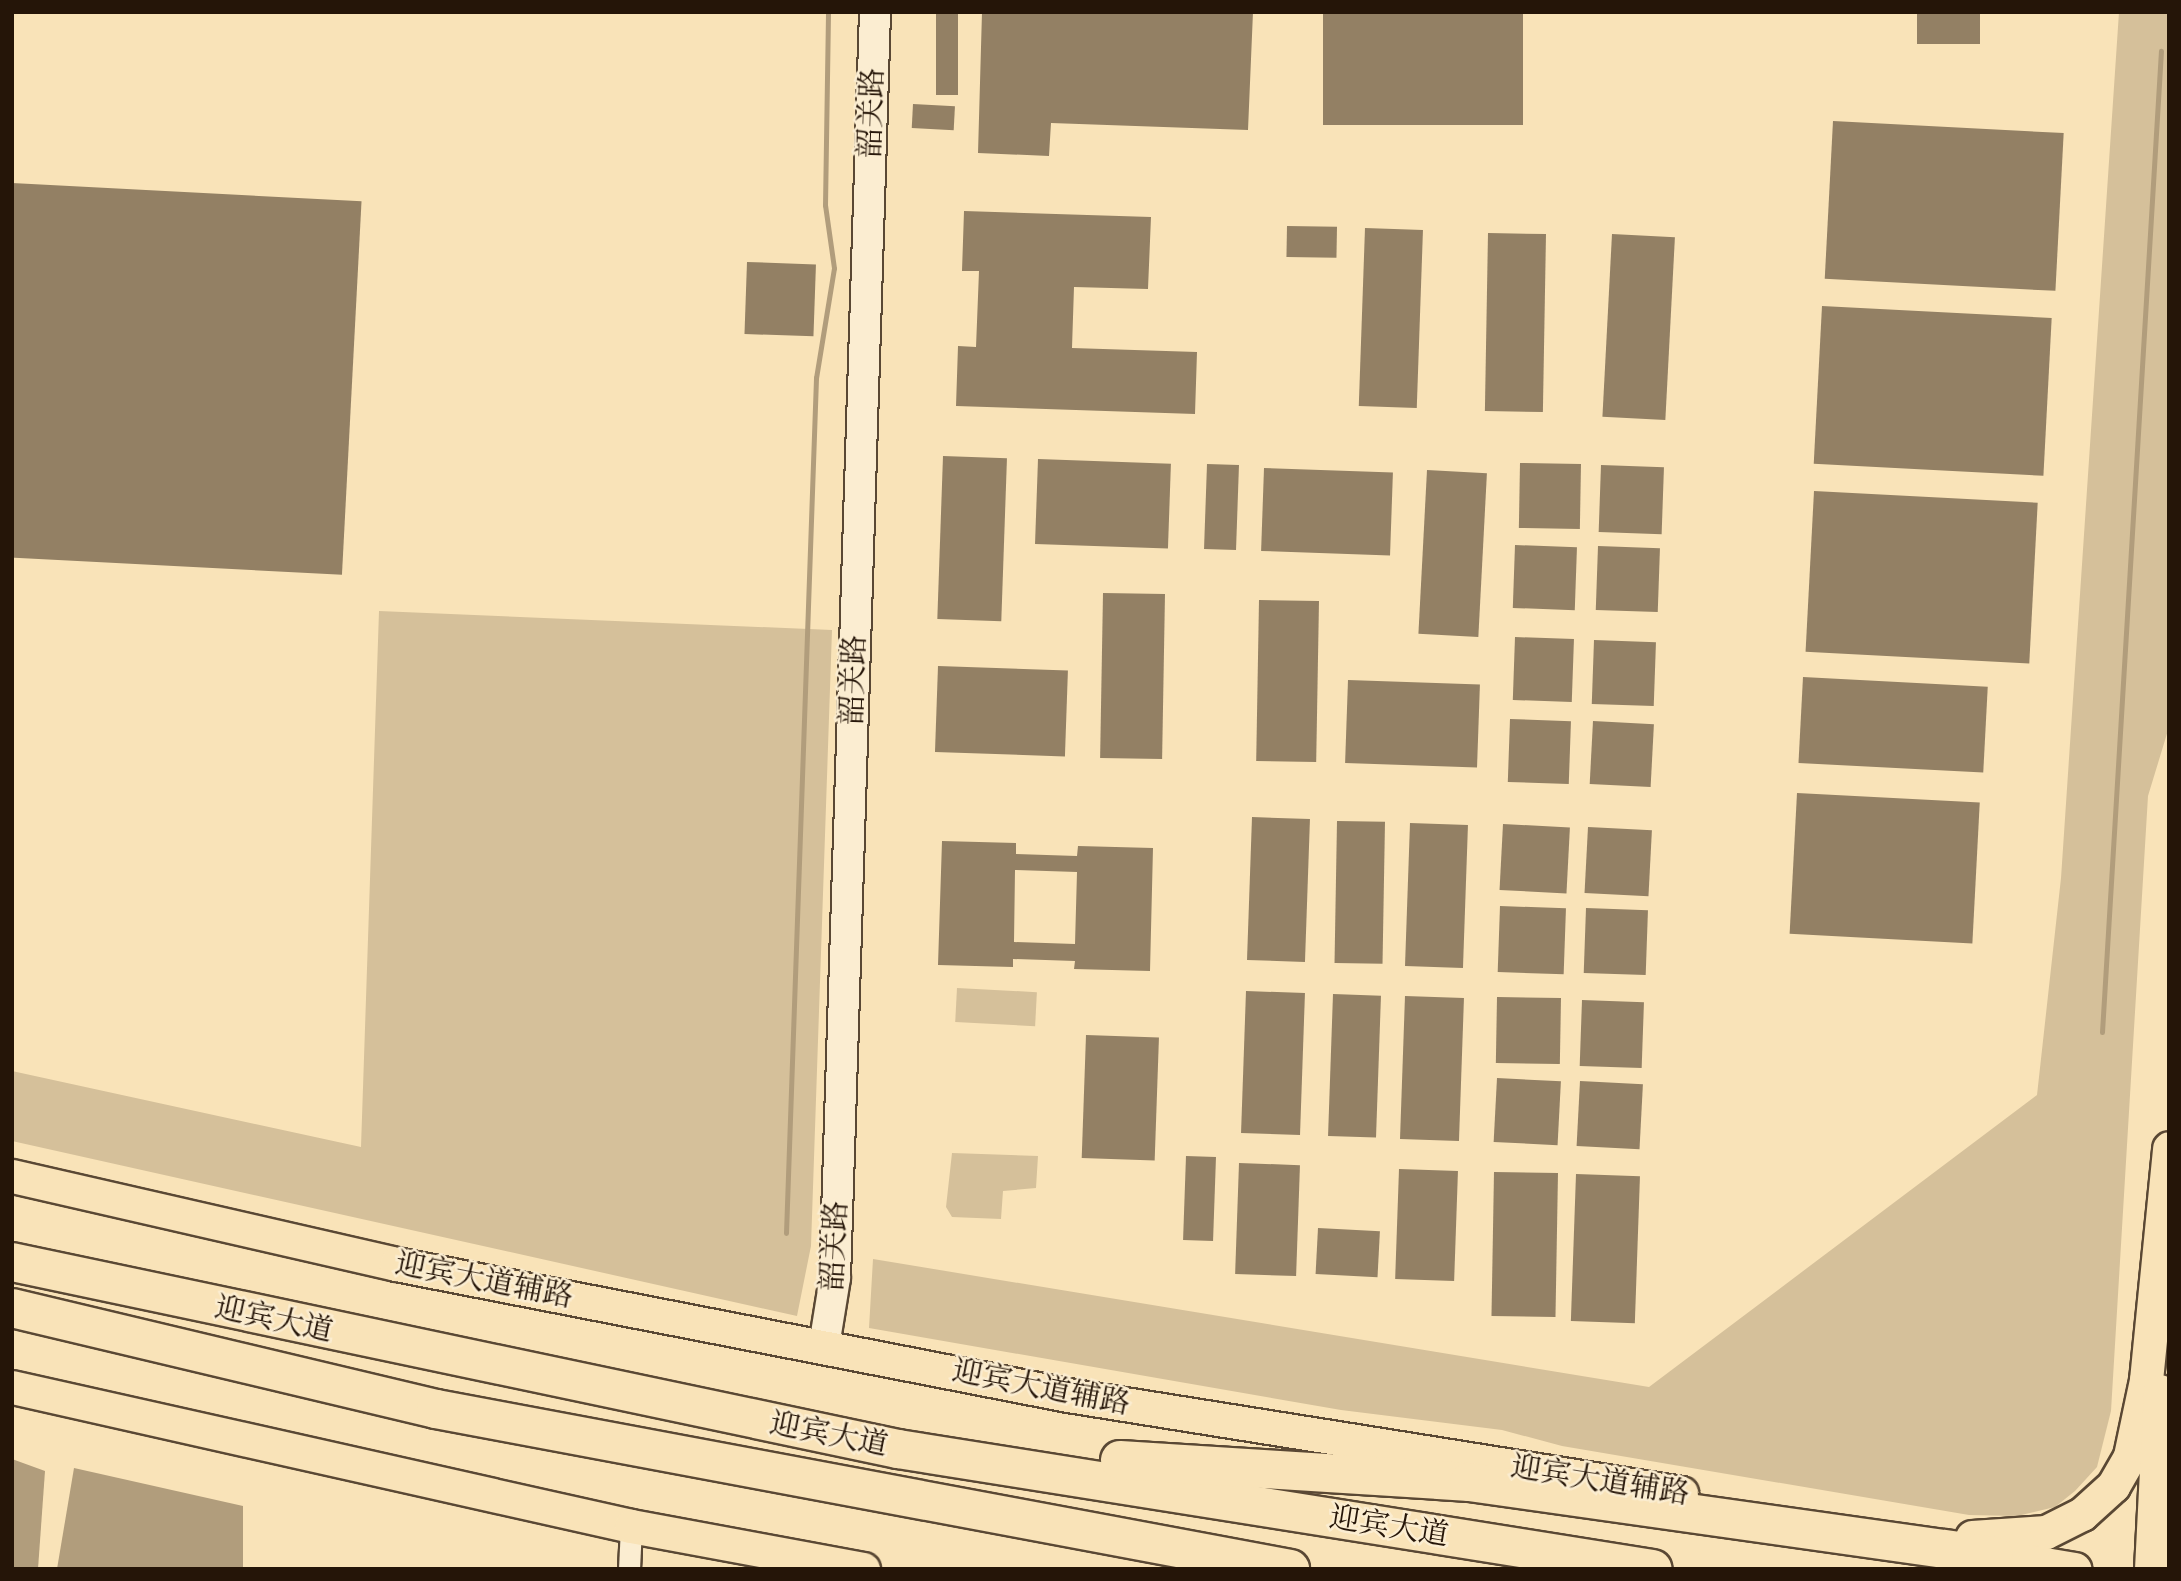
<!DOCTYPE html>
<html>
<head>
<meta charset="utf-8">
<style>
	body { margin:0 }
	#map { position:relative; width:2181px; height:1581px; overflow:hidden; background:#f9e3b8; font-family:"IM FELL Double Pica","Noto Serif SC",serif }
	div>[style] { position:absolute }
	.green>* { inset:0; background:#d5c09a; transform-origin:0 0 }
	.water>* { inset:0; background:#b19d7c }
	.stream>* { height:5px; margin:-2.5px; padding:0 2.5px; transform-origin:2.5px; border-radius:2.5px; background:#b19d7c }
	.building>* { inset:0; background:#938064; transform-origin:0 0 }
	.roads { filter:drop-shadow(2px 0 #5a4834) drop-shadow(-2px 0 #5a4834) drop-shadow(0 2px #5a4834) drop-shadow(0 -2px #5a4834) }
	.street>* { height:21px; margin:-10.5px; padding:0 10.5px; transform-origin:10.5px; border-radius:10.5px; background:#fbedd1 }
	.secondary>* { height:30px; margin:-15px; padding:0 15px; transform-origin:15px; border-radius:15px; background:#fbedd1 }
	.primary>* { height:33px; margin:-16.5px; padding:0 16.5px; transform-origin:16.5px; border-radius:16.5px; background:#f9e3b8 }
	.highway>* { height:38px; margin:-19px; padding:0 19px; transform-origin:19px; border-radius:19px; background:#f9e3b8 }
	span { translate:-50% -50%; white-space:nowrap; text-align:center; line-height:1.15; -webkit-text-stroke:5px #fbedd1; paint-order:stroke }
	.street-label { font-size:30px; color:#251508 }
	.frame { position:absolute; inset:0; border:14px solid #251508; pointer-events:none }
</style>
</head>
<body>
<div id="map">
	<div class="green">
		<i style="clip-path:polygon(2119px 12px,2169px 12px,2169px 727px,2148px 796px,2111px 1411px,2097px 1467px,2075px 1491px,2055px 1507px,2017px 1516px,1969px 1515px,1562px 1446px,1502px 1430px,1341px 1410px,869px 1328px,873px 1259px,1649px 1387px,2037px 1095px,2061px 878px)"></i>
		<i style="clip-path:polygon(379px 611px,832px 630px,811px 1246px,797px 1316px,12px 1141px,12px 1071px,361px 1147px)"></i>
		<i style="left:957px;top:988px;width:80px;height:34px;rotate:3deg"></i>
		<i style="clip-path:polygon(952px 1153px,1038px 1156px,1036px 1188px,1003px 1191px,1001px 1219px,952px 1217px,946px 1207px)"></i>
	</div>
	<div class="water">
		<i style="clip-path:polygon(12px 1459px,45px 1471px,38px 1569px,12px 1569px)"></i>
		<i style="clip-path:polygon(74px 1468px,243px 1506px,243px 1569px,57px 1569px)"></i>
	</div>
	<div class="stream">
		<i style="left:2102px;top:1032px;width:983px;rotate:-86.56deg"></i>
		<i style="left:786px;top:1233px;width:856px;rotate:-87.99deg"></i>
		<i style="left:816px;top:378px;width:111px;rotate:-80.7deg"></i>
		<i style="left:834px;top:268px;width:64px;rotate:-98.1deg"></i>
		<i style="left:825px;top:205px;width:193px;rotate:-89.1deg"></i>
	</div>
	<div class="building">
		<i style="left:936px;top:12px;width:22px;height:83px"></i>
		<i style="clip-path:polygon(982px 12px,1253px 12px,1248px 130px,1051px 123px,1049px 156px,978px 153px)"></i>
		<i style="left:1323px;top:12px;width:200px;height:113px"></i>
		<i style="left:1917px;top:12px;width:63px;height:32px"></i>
		<i style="left:913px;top:104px;width:42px;height:24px;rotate:3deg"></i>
		<i style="left:1833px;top:121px;width:231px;height:158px;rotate:3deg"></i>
		<i style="left:12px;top:183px;width:350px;height:374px;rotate:3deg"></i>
		<i style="clip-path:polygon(964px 211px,1151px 217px,1148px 289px,1074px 287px,1072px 348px,1197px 352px,1195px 414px,956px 406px,958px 346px,976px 347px,979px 271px,962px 271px)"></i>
		<i style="left:1287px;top:226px;width:50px;height:31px;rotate:1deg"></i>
		<i style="left:1365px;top:228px;width:58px;height:178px;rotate:2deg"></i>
		<i style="left:1488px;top:233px;width:58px;height:178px;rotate:1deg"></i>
		<i style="left:1612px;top:234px;width:63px;height:183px;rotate:3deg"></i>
		<i style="left:747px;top:262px;width:69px;height:72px;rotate:2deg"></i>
		<i style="left:1822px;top:306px;width:230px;height:158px;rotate:3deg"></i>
		<i style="left:943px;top:456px;width:64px;height:163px;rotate:2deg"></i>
		<i style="left:1038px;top:459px;width:133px;height:85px;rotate:2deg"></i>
		<i style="left:1520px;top:463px;width:61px;height:65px;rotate:1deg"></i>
		<i style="left:1207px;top:464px;width:32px;height:85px;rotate:2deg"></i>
		<i style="left:1601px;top:465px;width:63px;height:67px;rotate:2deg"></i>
		<i style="left:1264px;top:468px;width:129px;height:83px;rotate:2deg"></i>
		<i style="left:1427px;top:470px;width:60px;height:164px;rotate:3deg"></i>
		<i style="left:1814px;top:491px;width:224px;height:161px;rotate:3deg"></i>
		<i style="left:1515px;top:545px;width:62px;height:63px;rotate:2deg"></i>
		<i style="left:1598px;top:546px;width:62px;height:64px;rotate:2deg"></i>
		<i style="left:1103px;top:593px;width:62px;height:165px;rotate:1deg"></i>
		<i style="left:1259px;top:600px;width:60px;height:161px;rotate:1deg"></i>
		<i style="left:1515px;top:637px;width:59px;height:63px;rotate:2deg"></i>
		<i style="left:1594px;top:640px;width:62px;height:64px;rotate:2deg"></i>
		<i style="left:938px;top:666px;width:130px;height:86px;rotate:2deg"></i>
		<i style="left:1803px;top:677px;width:185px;height:86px;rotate:3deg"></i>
		<i style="left:1348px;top:680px;width:132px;height:83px;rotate:2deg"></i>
		<i style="left:1510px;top:719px;width:61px;height:63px;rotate:2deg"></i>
		<i style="left:1593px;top:721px;width:61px;height:63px;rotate:3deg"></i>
		<i style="left:1797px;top:793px;width:183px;height:141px;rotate:3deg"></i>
		<i style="left:1252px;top:817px;width:58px;height:143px;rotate:2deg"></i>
		<i style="left:1337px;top:821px;width:48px;height:142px;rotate:1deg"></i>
		<i style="left:1410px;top:823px;width:58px;height:143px;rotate:2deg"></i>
		<i style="left:1503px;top:824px;width:67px;height:66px;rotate:3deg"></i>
		<i style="left:1588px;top:827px;width:64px;height:66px;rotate:3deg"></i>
		<i style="clip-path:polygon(evenodd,942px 841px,1016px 843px,1016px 854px,1077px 856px,1078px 846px,1153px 848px,1150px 971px,1074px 969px,1075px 961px,1013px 959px,1013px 967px,938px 965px,942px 841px,1015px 870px,1077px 872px,1075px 944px,1014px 942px,1015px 870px)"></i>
		<i style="left:1500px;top:906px;width:66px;height:66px;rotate:2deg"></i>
		<i style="left:1586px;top:908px;width:62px;height:65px;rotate:2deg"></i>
		<i style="left:1246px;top:991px;width:59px;height:142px;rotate:2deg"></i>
		<i style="left:1333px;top:994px;width:48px;height:142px;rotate:2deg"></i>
		<i style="left:1405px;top:996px;width:59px;height:143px;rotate:2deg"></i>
		<i style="left:1497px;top:997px;width:64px;height:66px;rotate:1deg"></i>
		<i style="left:1582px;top:1000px;width:62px;height:66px;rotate:2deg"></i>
		<i style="left:1086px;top:1035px;width:73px;height:123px;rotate:2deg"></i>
		<i style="left:1497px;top:1078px;width:64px;height:64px;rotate:3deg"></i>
		<i style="left:1580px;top:1081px;width:63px;height:65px;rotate:3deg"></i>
		<i style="left:1186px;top:1156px;width:30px;height:84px;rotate:2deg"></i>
		<i style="left:1239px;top:1163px;width:61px;height:111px;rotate:2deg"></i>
		<i style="left:1399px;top:1169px;width:59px;height:110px;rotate:2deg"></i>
		<i style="left:1494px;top:1172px;width:64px;height:144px;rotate:1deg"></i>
		<i style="left:1576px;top:1174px;width:64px;height:147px;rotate:2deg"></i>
		<i style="left:1318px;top:1228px;width:62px;height:46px;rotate:3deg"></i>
	</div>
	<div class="roads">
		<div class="street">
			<i style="left:629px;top:1569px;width:43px;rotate:-87.3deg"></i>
		</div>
		<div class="secondary">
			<i style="left:824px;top:1346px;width:69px;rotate:-80.8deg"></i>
			<i style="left:835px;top:1278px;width:1267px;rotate:-88.19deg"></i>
		</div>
		<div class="primary">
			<i style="left:12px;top:1176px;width:394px;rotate:12.9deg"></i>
			<i style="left:396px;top:1264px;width:685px;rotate:11.03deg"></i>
			<i style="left:1068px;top:1395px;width:621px;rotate:9.08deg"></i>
			<i style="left:12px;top:1387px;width:634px;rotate:12.66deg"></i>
			<i style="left:631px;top:1526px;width:236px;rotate:10.5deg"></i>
			<i style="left:1972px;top:1537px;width:74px;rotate:-3.9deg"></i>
			<i style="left:2046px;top:1532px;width:40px;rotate:-26.6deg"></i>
			<i style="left:2082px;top:1514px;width:42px;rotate:-42.1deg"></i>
			<i style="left:2113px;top:1486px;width:34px;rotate:-60deg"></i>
			<i style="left:2130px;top:1456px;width:78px;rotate:-78.1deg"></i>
			<i style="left:2146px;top:1380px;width:233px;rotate:-84.3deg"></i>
			<i style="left:1967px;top:1551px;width:109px;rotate:9.5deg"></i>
			<i style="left:2151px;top:1569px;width:178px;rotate:-87.1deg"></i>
		</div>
		<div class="highway">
			<i style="left:12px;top:1262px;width:906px;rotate:11.92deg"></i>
			<i style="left:898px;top:1449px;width:764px;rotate:9.03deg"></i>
			<i style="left:12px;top:1308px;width:436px;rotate:13.4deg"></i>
			<i style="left:436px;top:1409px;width:869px;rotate:10.61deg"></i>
			<i style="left:1120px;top:1460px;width:350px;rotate:3.6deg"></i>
			<i style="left:1469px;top:1482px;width:530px;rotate:8.02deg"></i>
		</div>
	</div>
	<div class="street-label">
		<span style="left:872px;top:113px;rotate:-88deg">韶关路</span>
		<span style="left:854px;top:680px;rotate:-88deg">韶关路</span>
		<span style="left:835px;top:1246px;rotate:-87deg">韶关路</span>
		<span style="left:484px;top:1281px;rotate:11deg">迎宾大道辅路</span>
		<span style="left:274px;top:1320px;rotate:12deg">迎宾大道</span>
		<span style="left:1041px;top:1388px;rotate:11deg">迎宾大道辅路</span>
		<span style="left:829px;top:1435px;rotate:11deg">迎宾大道</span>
		<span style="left:1600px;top:1481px;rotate:9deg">迎宾大道辅路</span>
		<span style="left:1389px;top:1527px;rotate:9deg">迎宾大道</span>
	</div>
	<div class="frame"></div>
</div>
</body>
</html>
